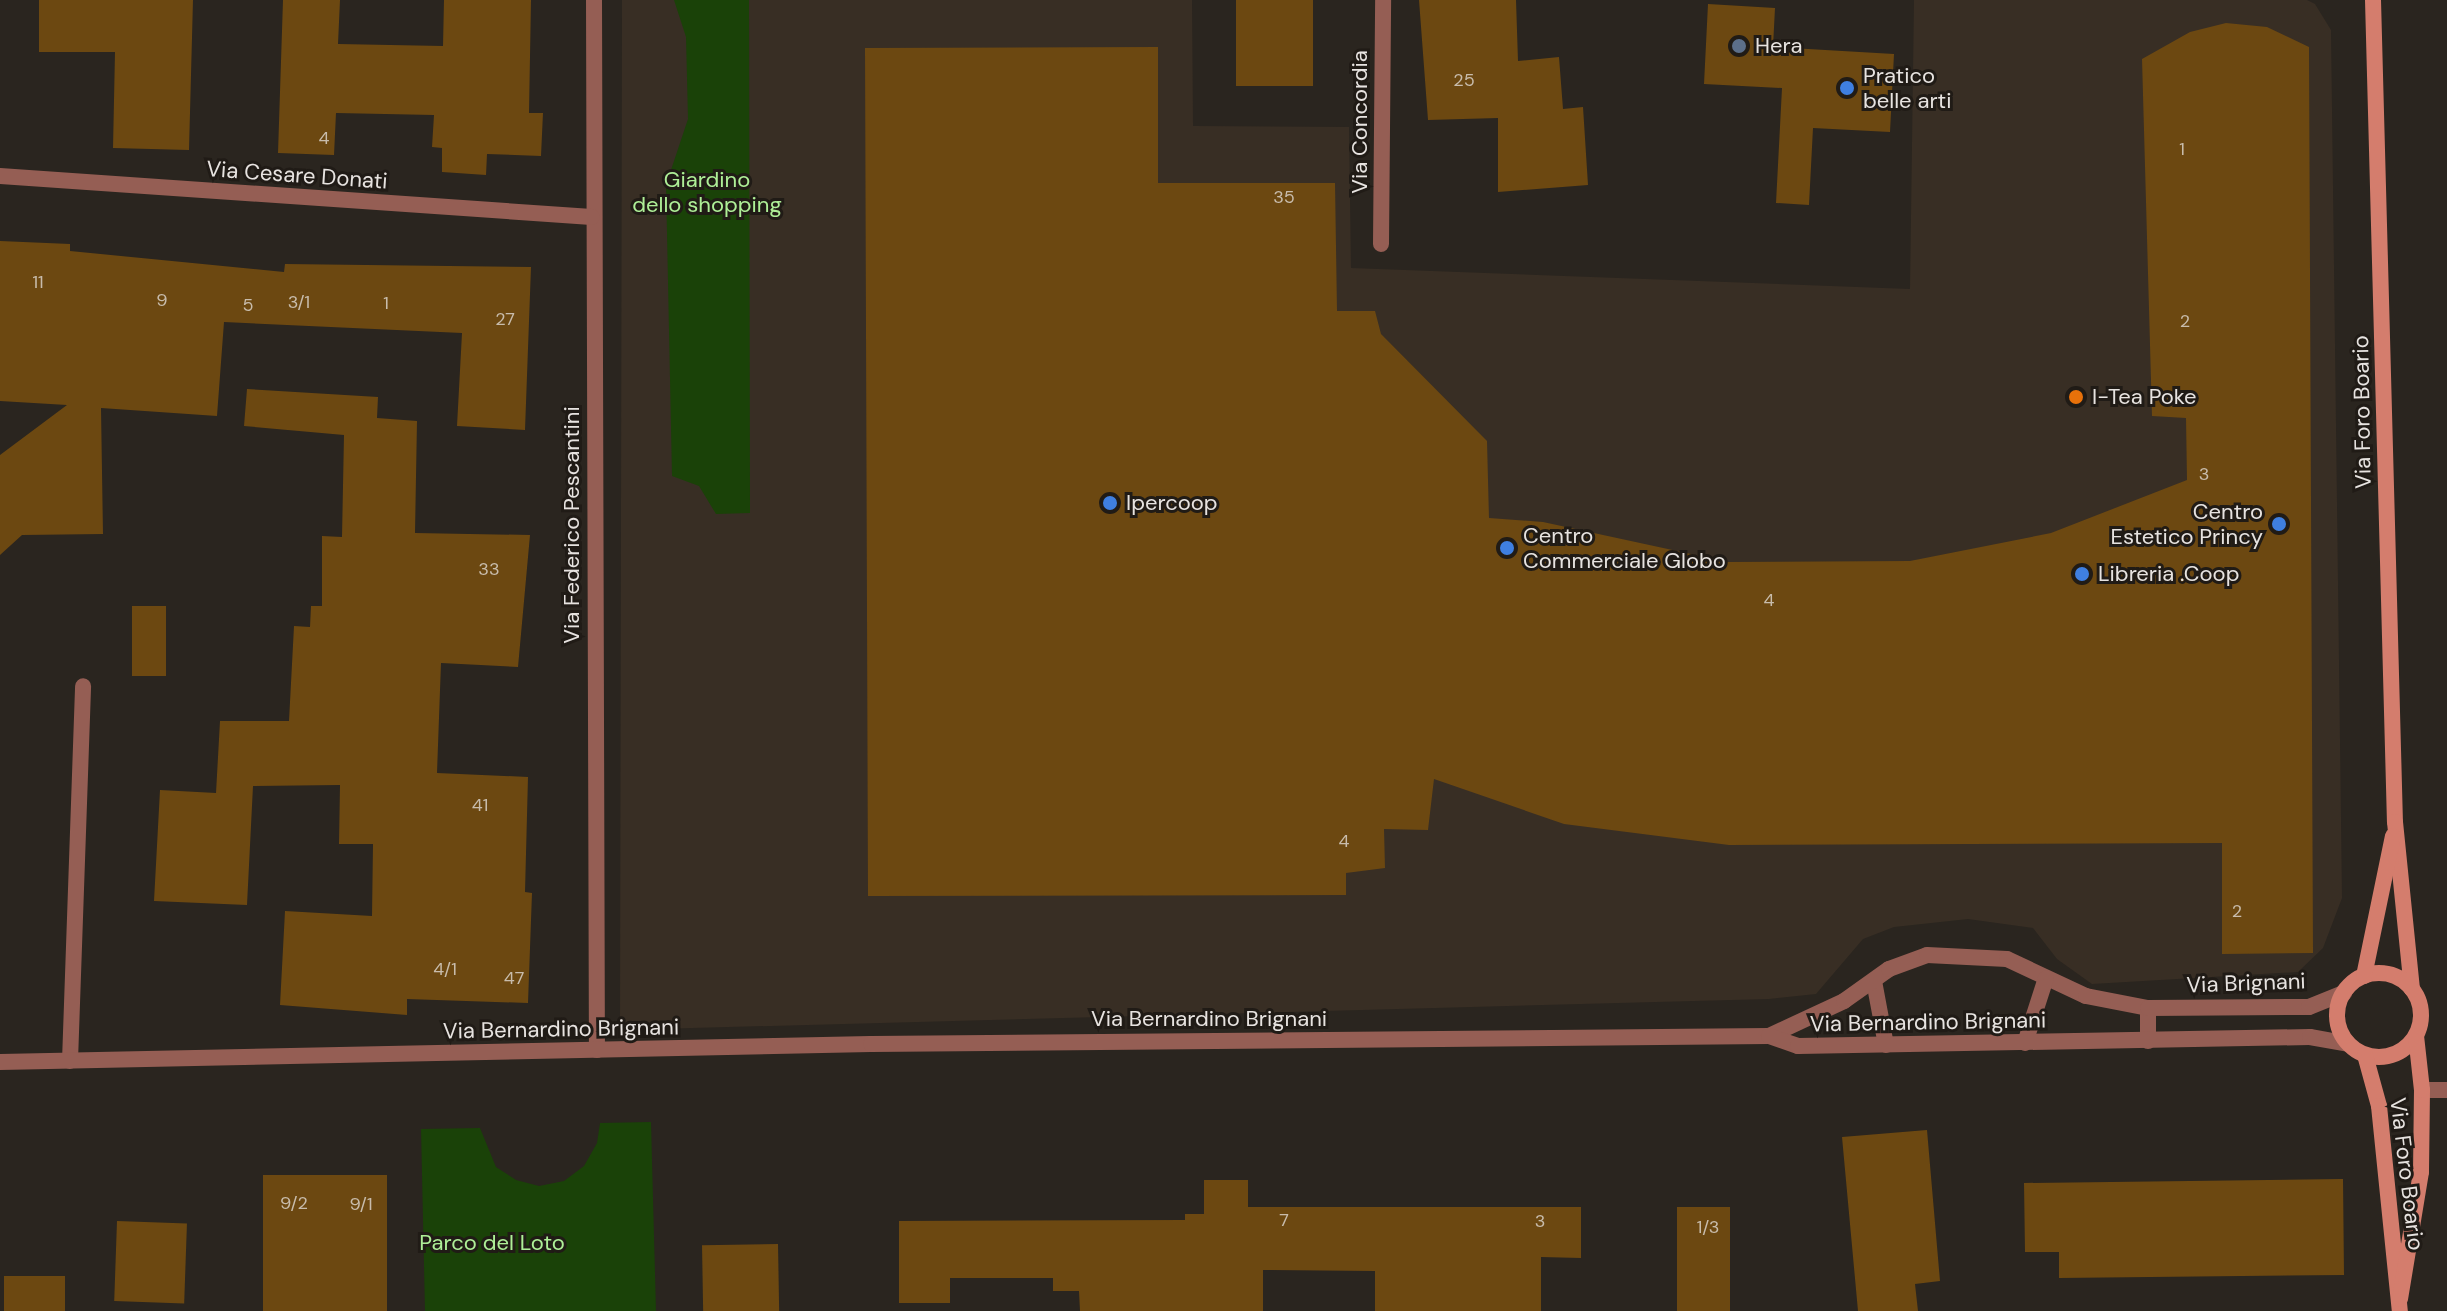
<!DOCTYPE html>
<html>
<head>
<meta charset="utf-8">
<style>
	body { margin:0 }
	#map { position:relative; width:2447px; height:1311px; overflow:hidden; background:#2a251f; font-family:"DM Sans",sans-serif }
	div>[style] { position:absolute }
	.built>* { inset:0; background:#382e24 }
	.green>* { inset:0; background:#1a4208 }
	.building>* { inset:0; background:#6c4811; transform-origin:0 0 }
	.street>* { height:16px; margin:-8px; padding:0 8px; transform-origin:8px; border-radius:8px; background:#955e54 }
	.secondary>* { height:16px; margin:-8px; padding:0 8px; transform-origin:8px; border-radius:8px; background:#d47d6d }
	.secondary>.ring { margin:-8px; padding:0; box-sizing:content-box; background:none; border:16px solid #d47d6d; border-radius:50% }
	.dots>* { width:22px; height:22px; translate:-50% -50%; box-sizing:border-box; border:4px solid #201b16; border-radius:50% }
	span { translate:-50% -50%; white-space:nowrap; text-align:center; line-height:1.15; -webkit-text-stroke:6px #201b16; paint-order:stroke }
	.number-label { font-size:18px; color:#c8bcac }
	.number-label span { -webkit-text-stroke-width:0 }
	.poi-label { font-size:22px; color:#e7e3e0 }
	.left { translate:0 -50%; text-align:left }
	.right { translate:-100% -50%; text-align:right }
	.street-label { font-size:22px; color:#e7e3e0 }
	.park-label { font-size:22px; color:#aeef97 }
</style>
</head>
<body>
<div id="map">
	<div class="built">
		<i style="clip-path:polygon(622px 0,1192px 0,1193px 126px,1349px 127px,1351px 268px,1910px 289px,1914px 0,2307px 0,2315px 4px,2331px 30px,2342px 898px,2323px 948px,2298px 972px,2092px 984px,2057px 959px,2033px 928px,1968px 919px,1894px 927px,1863px 939px,1816px 994px,1769px 999px,620px 1030px)"></i>
	</div>
	<div class="green">
		<i style="clip-path:polygon(674px 0,749px 0,750px 513px,716px 514px,699px 486px,672px 476px,666px 185px,688px 119px,686px 37px)"></i>
		<i style="clip-path:polygon(651px 1122px,656px 1311px,425px 1311px,421px 1129px,480px 1128px,496px 1167px,516px 1180px,539px 1186px,564px 1181px,584px 1166px,597px 1143px,600px 1123px)"></i>
	</div>
	<div class="building">
		<i style="clip-path:polygon(39px 0,193px 0,189px 150px,113px 148px,115px 52px,39px 52px)"></i>
		<i style="clip-path:polygon(283px 0,340px 0,338px 44px,443px 46px,444px 0,531px 0,529px 113px,543px 113px,541px 156px,487px 154px,486px 175px,442px 172px,442px 148px,432px 147px,434px 115px,336px 113px,334px 155px,278px 153px)"></i>
		<i style="left:1236px;top:0;width:77px;height:86px"></i>
		<i style="clip-path:polygon(1419px 0,1516px 0,1518px 61px,1559px 57px,1563px 109px,1583px 107px,1588px 185px,1498px 192px,1498px 118px,1428px 120px)"></i>
		<i style="clip-path:polygon(1708px 4px,1775px 8px,1773px 47px,1894px 54px,1890px 132px,1813px 128px,1809px 205px,1776px 203px,1782px 88px,1704px 84px)"></i>
		<i style="clip-path:polygon(2226px 23px,2267px 27px,2309px 47px,2313px 953px,2222px 954px,2222px 843px,1729px 845px,1564px 824px,1434px 779px,1428px 830px,1384px 829px,1385px 868px,1346px 873px,1346px 895px,868px 896px,865px 48px,1158px 47px,1158px 183px,1335px 183px,1337px 311px,1375px 311px,1381px 334px,1487px 441px,1489px 518px,1543px 522px,1728px 562px,1910px 561px,2051px 533px,2187px 480px,2186px 418px,2152px 416px,2142px 59px,2190px 32px)"></i>
		<i style="clip-path:polygon(0 241px,70px 244px,70px 251px,284px 272px,285px 264px,531px 267px,525px 430px,457px 426px,462px 333px,224px 322px,217px 416px,101px 408px,103px 534px,22px 535px,0 555px,0 455px,67px 405px,0 401px)"></i>
		<i style="clip-path:polygon(247px 389px,378px 397px,377px 418px,417px 421px,415px 533px,530px 535px,518px 667px,441px 663px,437px 773px,528px 777px,525px 892px,532px 893px,528px 1003px,407px 999px,407px 1015px,280px 1005px,285px 911px,372px 916px,373px 844px,339px 844px,340px 785px,253px 786px,247px 905px,154px 901px,160px 790px,216px 793px,220px 721px,289px 721px,294px 626px,310px 627px,311px 606px,322px 606px,322px 536px,342px 537px,344px 435px,244px 426px)"></i>
		<i style="left:132px;top:606px;width:34px;height:70px"></i>
		<i style="clip-path:polygon(1927px 1130px,1940px 1281px,1915px 1284px,1918px 1311px,1858px 1311px,1842px 1137px)"></i>
		<i style="left:263px;top:1175px;width:124px;height:136px"></i>
		<i style="clip-path:polygon(2343px 1179px,2344px 1275px,2059px 1278px,2059px 1252px,2025px 1252px,2024px 1183px)"></i>
		<i style="clip-path:polygon(1204px 1180px,1248px 1180px,1248px 1207px,1581px 1207px,1581px 1258px,1541px 1257px,1541px 1311px,1375px 1311px,1375px 1271px,1263px 1270px,1263px 1311px,1080px 1311px,1079px 1291px,1053px 1291px,1053px 1278px,950px 1278px,950px 1303px,899px 1303px,899px 1221px,1185px 1220px,1185px 1214px,1204px 1214px)"></i>
		<i style="left:1677px;top:1207px;width:53px;height:104px"></i>
		<i style="left:117px;top:1221px;width:70px;height:80px;rotate:2deg"></i>
		<i style="left:778px;top:1244px;width:67px;height:76px;rotate:89deg"></i>
		<i style="left:4px;top:1276px;width:61px;height:35px"></i>
	</div>
	<div class="street">
		<i style="left:594px;top:0;width:1050px;rotate:89.84deg"></i>
		<i style="left:0;top:176px;width:593px;rotate:3.96deg"></i>
		<i style="left:1381px;top:244px;width:244px;rotate:-89.5deg"></i>
		<i style="left:1874px;top:981px;width:65px;rotate:79.4deg"></i>
		<i style="left:2148px;top:1008px;width:33px;rotate:90deg"></i>
		<i style="left:1769px;top:1036px;width:83px;rotate:-25deg"></i>
		<i style="left:1844px;top:1001px;width:55px;rotate:-35.4deg"></i>
		<i style="left:1889px;top:969px;width:40px;rotate:-20.2deg"></i>
		<i style="left:1927px;top:955px;width:80px;rotate:2.9deg"></i>
		<i style="left:2007px;top:959px;width:87px;rotate:25.1deg"></i>
		<i style="left:2086px;top:996px;width:63px;rotate:11deg"></i>
		<i style="left:2148px;top:1008px;width:161px;rotate:-0.4deg"></i>
		<i style="left:2309px;top:1007px;width:38px;rotate:-22deg"></i>
		<i style="left:2025px;top:1043px;width:68px;rotate:-72.1deg"></i>
		<i style="left:70px;top:1061px;width:375px;rotate:-88deg"></i>
		<i style="left:0;top:1062px;width:871px;rotate:-1.18deg"></i>
		<i style="left:871px;top:1044px;width:898px;rotate:-0.51deg"></i>
		<i style="left:1769px;top:1036px;width:31px;rotate:19deg"></i>
		<i style="left:1798px;top:1046px;width:512px;rotate:-1.01deg"></i>
		<i style="left:2310px;top:1037px;width:39px;rotate:10deg"></i>
		<i style="left:2422px;top:1090px;width:25px"></i>
	</div>
	<div class="secondary">
		<i style="left:2373px;top:0;width:822px;rotate:88.47deg"></i>
		<i style="left:2395px;top:822px;width:168px;rotate:84.2deg"></i>
		<i class="ring" style="left:2337px;top:973px;width:68px;height:68px"></i>
		<i style="left:2364px;top:976px;width:143px;rotate:-78.3deg"></i>
		<i style="left:2365px;top:1055px;width:53px;rotate:74.6deg"></i>
		<i style="left:2379px;top:1106px;width:206px;rotate:84.2deg"></i>
		<i style="left:2400px;top:1299px;width:129px;rotate:-80.6deg"></i>
		<i style="left:2421px;top:1172px;width:82px;rotate:-89.3deg"></i>
		<i style="left:2422px;top:1090px;width:54px;rotate:-96.3deg"></i>
	</div>
	<div class="dots">
		<i style="left:1739px;top:46px;background:#5c6f8a"></i>
		<i style="left:1847px;top:88px;background:#3f7fe0"></i>
		<i style="left:2076px;top:397px;background:#e8710a"></i>
		<i style="left:1110px;top:503px;background:#3f7fe0"></i>
		<i style="left:2279px;top:524px;background:#3f7fe0"></i>
		<i style="left:1507px;top:548px;background:#3f7fe0"></i>
		<i style="left:2082px;top:574px;background:#3f7fe0"></i>
	</div>
	<div class="number-label">
		<span style="left:1464px;top:80px">25</span>
		<span style="left:324px;top:138px">4</span>
		<span style="left:2182px;top:149px">1</span>
		<span style="left:1284px;top:197px">35</span>
		<span style="left:38px;top:282px">11</span>
		<span style="left:162px;top:300px">9</span>
		<span style="left:299px;top:302px">3/1</span>
		<span style="left:386px;top:303px">1</span>
		<span style="left:248px;top:305px">5</span>
		<span style="left:505px;top:319px">27</span>
		<span style="left:2185px;top:321px">2</span>
		<span style="left:2204px;top:474px">3</span>
		<span style="left:489px;top:569px">33</span>
		<span style="left:1769px;top:600px">4</span>
		<span style="left:480px;top:805px">41</span>
		<span style="left:1344px;top:841px">4</span>
		<span style="left:2237px;top:911px">2</span>
		<span style="left:445px;top:969px">4/1</span>
		<span style="left:514px;top:978px">47</span>
		<span style="left:294px;top:1203px">9/2</span>
		<span style="left:361px;top:1204px">9/1</span>
		<span style="left:1284px;top:1220px">7</span>
		<span style="left:1540px;top:1221px">3</span>
		<span style="left:1708px;top:1227px">1/3</span>
	</div>
	<div class="poi-label">
		<span class="left" style="left:1755px;top:46px">Hera</span>
		<span class="left" style="left:1863px;top:88px">Pratico<br>belle arti</span>
		<span class="left" style="left:2092px;top:397px">I-Tea Poke</span>
		<span class="left" style="left:1126px;top:503px">Ipercoop</span>
		<span class="right" style="left:2263px;top:524px">Centro<br>Estetico Princy</span>
		<span class="left" style="left:1523px;top:548px">Centro<br>Commerciale Globo</span>
		<span class="left" style="left:2098px;top:574px">Libreria .Coop</span>
	</div>
	<div class="street-label">
		<span style="left:1360px;top:122px;rotate:-90deg">Via Concordia</span>
		<span style="left:297px;top:175px;rotate:4deg">Via Cesare Donati</span>
		<span style="left:2362px;top:412px;rotate:-91deg">Via Foro Boario</span>
		<span style="left:572px;top:525px;rotate:-90deg">Via Federico Pescantini</span>
		<span style="left:2246px;top:983px;rotate:-2deg">Via Brignani</span>
		<span style="left:1209px;top:1019px">Via Bernardino Brignani</span>
		<span style="left:1928px;top:1022px;rotate:-1deg">Via Bernardino Brignani</span>
		<span style="left:561px;top:1029px;rotate:-1deg">Via Bernardino Brignani</span>
		<span style="left:2407px;top:1174px;rotate:83deg">Via Foro Boario</span>
	</div>
	<div class="park-label">
		<span style="left:707px;top:192px">Giardino<br>dello shopping</span>
		<span style="left:492px;top:1243px">Parco del Loto</span>
	</div>
</div>
</body>
</html>
